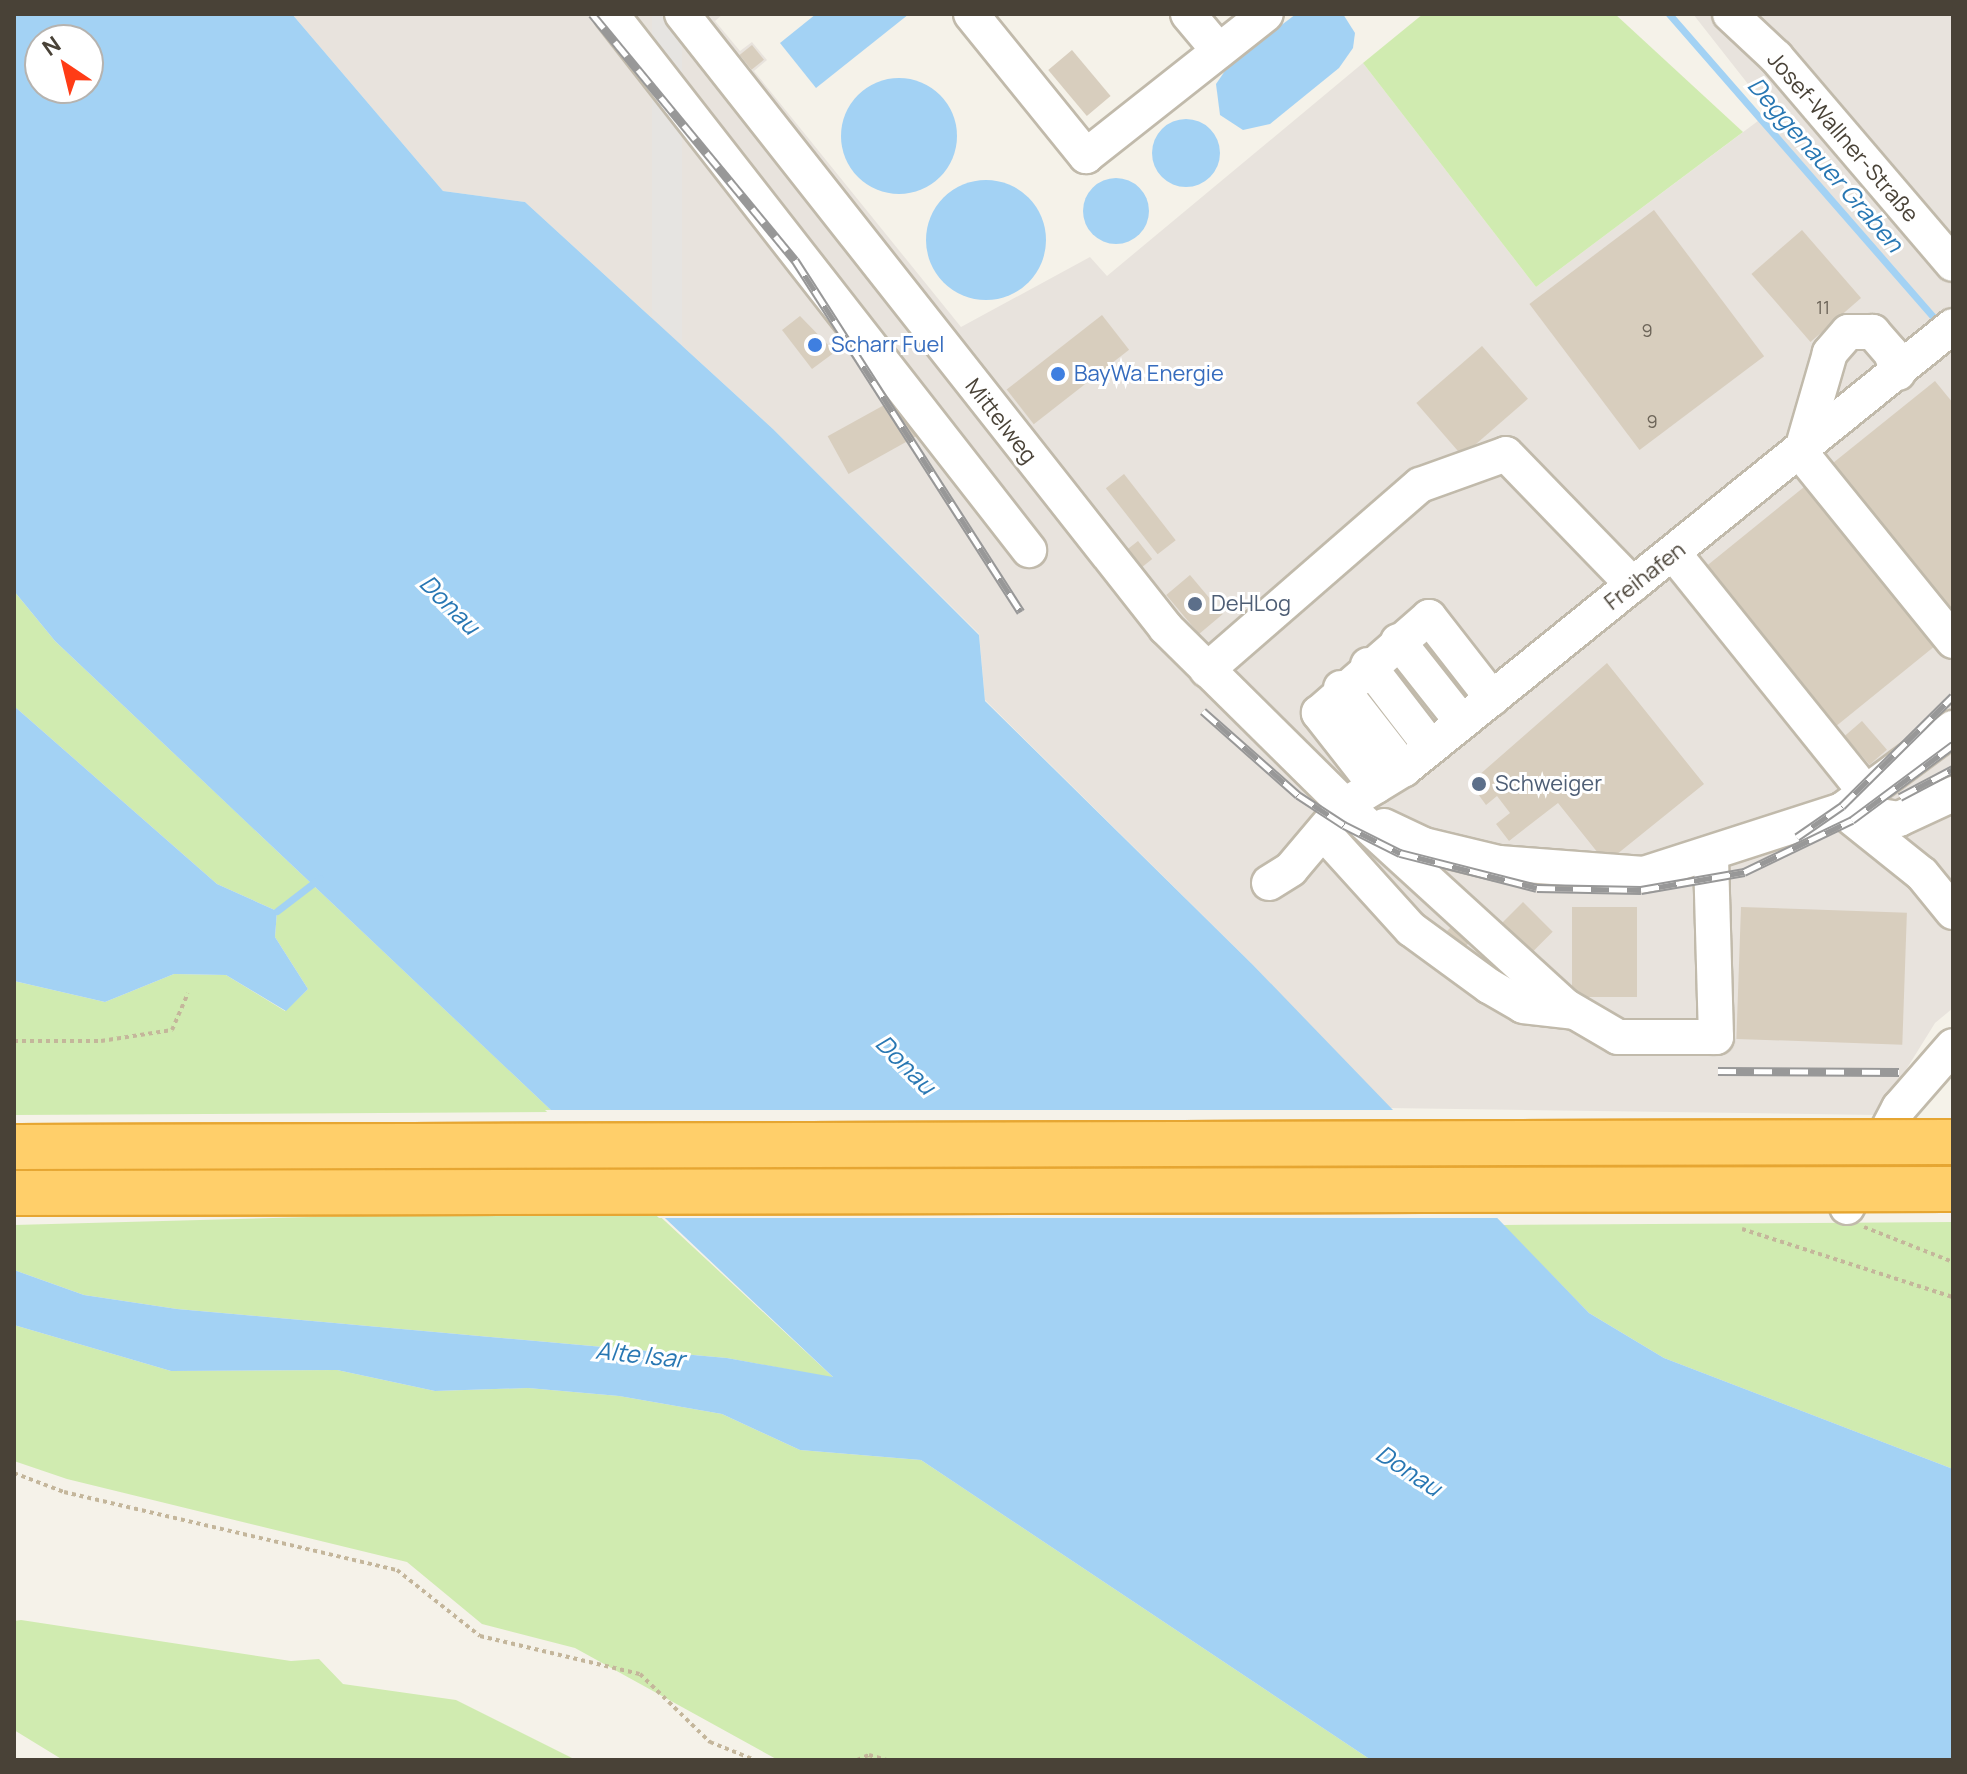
<!DOCTYPE html>
<html>
<head>
<meta charset="utf-8">
<style>
	body { margin:0 }
	#map { position:relative; width:1967px; height:1774px; overflow:hidden; background:#f5f2e9; font-family:Manrope,sans-serif }
	div>[style] { position:absolute }
	.industrial>* { inset:0; background:#e8e3dd }
	.green>* { inset:0; background:#d0ebb0 }
	.parking>* { inset:0; background:#e6e4e1; transform-origin:0 0 }
	.water>* { inset:0; background:#a3d2f4 }
	.round { border-radius:50% }
	.pier>* { inset:0; background:#f5f2e9 }
	.stream>* { height:7px; margin:-3.5px; padding:0 3.5px; transform-origin:3.5px; border-radius:3.5px; background:#a3d2f4 }
	.building>* { inset:0; background:#d8cebe; transform-origin:0 0 }
	.path>* { height:4px; margin-top:-2px; transform-origin:0; background:repeating-linear-gradient(90deg,#c4b69b 0 4px,transparent 0 8px) }
	.roads { filter:drop-shadow(2px 0 #c1baab) drop-shadow(-2px 0 #c1baab) drop-shadow(0 2px #c1baab) drop-shadow(0 -2px #c1baab) }
	.minor>* { height:34px; margin:-17px; padding:0 17px; transform-origin:17px; border-radius:17px; background:#fff }
	.rail>* { height:9px; margin-top:-4.5px; transform-origin:0; background:repeating-linear-gradient(90deg,#fff 0 18px,#989898 0 36px); box-sizing:border-box; border-block:2px solid #989898 }
	.bridges { filter:drop-shadow(2px 0 #e6a632) drop-shadow(-2px 0 #e6a632) drop-shadow(0 2px #e6a632) drop-shadow(0 -2px #e6a632) }
	.highway-bridge>* { height:44px; margin:-22px; padding:0 22px; transform-origin:22px; border-radius:22px; background:#ffcf6a }
	.dots>* { width:22px; height:22px; translate:-50% -50%; box-sizing:border-box; border:4px solid #fff; border-radius:50% }
	span { translate:-50% -50%; white-space:nowrap; text-align:center; line-height:1.15; -webkit-text-stroke:6px #fff; paint-order:stroke }
	.number-label { font-size:18px; color:#6d6559 }
	.number-label span { -webkit-text-stroke-width:0 }
	.street-label { font-size:22px; color:#494237 }
	.shop-label { font-size:22px; color:#366cbe }
	.left { translate:0 -50%; text-align:left }
	.service-label { font-size:22px; color:#4e5e75 }
	.water-label { font-size:24px; color:#2877b3; font-style:italic }
	.frame { position:absolute; inset:0; border:16px solid #494237; pointer-events:none }
	.north { position:absolute; left:24px; top:24px; width:80px; height:80px; box-sizing:border-box; background:#fff; border:2px solid #b6b3af; border-radius:50%; rotate:325deg; font-size:22px; font-weight:700; line-height:32px; text-align:center; color:#494237 }
	.north::after { content:''; display:block; margin:auto; width:28px; height:36px; background:#ff3c16; clip-path:polygon(50% 0,100% 100%,50% 72%,0 100%) }
</style>
</head>
<body>
<div id="map">
	<div class="industrial">
		<i style="clip-path:polygon(292px 14px,723px 14px,715px 21px,740px 51px,752px 42px,767px 60px,754px 71px,961px 327px,1090px 257px,1107px 276px,1363px 63px,1536px 287px,1770px 112px,1693px 14px,1953px 14px,1953px 1008px,1935px 1023px,1878px 1115px,1387px 1108px,1253px 965px,985px 700px,979px 634px,773px 429px,525px 202px,443px 191px)"></i>
	</div>
	<div class="green">
		<i style="clip-path:polygon(1423px 14px,1615px 14px,1743px 132px,1536px 287px,1363px 63px)"></i>
		<i style="clip-path:polygon(14px 591px,55px 641px,553px 1112px,14px 1115px,14px 981px,105px 1002px,174px 974px,226px 975px,285px 1011px,308px 989px,275px 937px,277px 911px,217px 884px,14px 706px)"></i>
		<i style="clip-path:polygon(651px 1208px,834px 1378px,727px 1358px,177px 1309px,84px 1295px,14px 1270px,14px 1225px)"></i>
		<i style="clip-path:polygon(1953px 1222px,1953px 1469px,1664px 1358px,1589px 1313px,1503px 1225px)"></i>
		<i style="clip-path:polygon(14px 1325px,171px 1371px,337px 1370px,435px 1391px,528px 1388px,619px 1396px,722px 1414px,800px 1450px,921px 1460px,1371px 1760px,778px 1760px,575px 1648px,482px 1624px,407px 1562px,67px 1479px,14px 1461px)"></i>
		<i style="clip-path:polygon(21px 1620px,291px 1661px,319px 1659px,343px 1684px,456px 1700px,576px 1760px,63px 1760px,14px 1730px,14px 1621px)"></i>
	</div>
	<div class="parking">
		<i style="left:652px;top:14px;width:30px;height:745px"></i>
	</div>
	<div class="water">
		<i style="clip-path:polygon(evenodd,14px 14px,292px 14px,443px 191px,525px 202px,773px 429px,979px 635px,985px 701px,1253px 965px,1589px 1313px,1664px 1358px,1953px 1469px,1953px 1760px,1371px 1760px,921px 1460px,800px 1450px,722px 1414px,619px 1396px,528px 1388px,435px 1391px,337px 1370px,171px 1371px,14px 1325px,14px 1270px,84px 1295px,177px 1309px,727px 1358px,833px 1377px,55px 641px,14px 591px,14px 14px,40px 40px,88px 40px,88px 88px,40px 88px,40px 40px)"></i>
		<i style="clip-path:polygon(816px 14px,909px 14px,816px 88px,780px 43px)"></i>
		<i style="clip-path:polygon(1296px 14px,1343px 14px,1355px 33px,1353px 48px,1339px 68px,1270px 124px,1243px 130px,1220px 115px,1216px 84px,1229px 65px)"></i>
		<i class="round" style="left:841px;top:78px;width:116px;height:116px"></i>
		<i class="round" style="left:1152px;top:119px;width:68px;height:68px"></i>
		<i class="round" style="left:1083px;top:178px;width:66px;height:66px"></i>
		<i class="round" style="left:926px;top:180px;width:120px;height:120px"></i>
		<i style="clip-path:polygon(14px 706px,217px 884px,277px 911px,275px 937px,308px 989px,286px 1011px,226px 975px,174px 974px,105px 1002px,14px 981px)"></i>
	</div>
	<div class="pier">
		<i style="clip-path:polygon(545px 1110px,1395px 1110px,1502px 1218px,659px 1218px)"></i>
	</div>
	<div class="stream">
		<i style="left:1669px;top:14px;width:414px;rotate:48.9deg"></i>
		<i style="left:277px;top:911px;width:54px;rotate:-37.5deg"></i>
	</div>
	<div class="building">
		<i style="left:752px;top:45px;width:19px;height:16px;rotate:51deg"></i>
		<i style="left:1072px;top:50px;width:60px;height:31px;rotate:50deg"></i>
		<i style="left:1654px;top:210px;width:183px;height:156px;rotate:53deg"></i>
		<i style="left:1802px;top:230px;width:90px;height:67px;rotate:49deg"></i>
		<i style="left:1102px;top:315px;width:44px;height:121px;rotate:52deg"></i>
		<i style="clip-path:polygon(800px 316px,835px 352px,812px 369px,782px 330px)"></i>
		<i style="left:1482px;top:346px;width:70px;height:87px;rotate:49deg"></i>
		<i style="clip-path:polygon(1935px 381px,1953px 403px,1953px 622px,1828px 467px)"></i>
		<i style="left:895px;top:399px;width:43px;height:77px;rotate:61deg"></i>
		<i style="left:1124px;top:474px;width:84px;height:23px;rotate:52deg"></i>
		<i style="left:1809px;top:483px;width:206px;height:133px;rotate:51deg"></i>
		<i style="left:1138px;top:541px;width:23px;height:13px;rotate:52deg"></i>
		<i style="left:1190px;top:575px;width:51px;height:31px;rotate:50deg"></i>
		<i style="clip-path:polygon(1607px 663px,1704px 784px,1606px 863px,1558px 803px,1509px 841px,1496px 824px,1510px 813px,1497px 796px,1486px 805px,1470px 783px)"></i>
		<i style="left:1862px;top:721px;width:38px;height:23px;rotate:49deg"></i>
		<i style="left:1523px;top:902px;width:42px;height:30px;rotate:45deg"></i>
		<i style="left:1572px;top:907px;width:65px;height:90px"></i>
		<i style="left:1741px;top:907px;width:166px;height:132px;rotate:2deg"></i>
		<i style="left:1455px;top:923px;width:24px;height:14px;rotate:45deg"></i>
	</div>
	<div class="path">
		<i style="left:14px;top:1041px;width:87px"></i>
		<i style="left:101px;top:1041px;width:72px;rotate:-8.8deg"></i>
		<i style="left:172px;top:1030px;width:40px;rotate:-66.6deg"></i>
		<i style="left:1864px;top:1227px;width:96px;rotate:21.5deg"></i>
		<i style="left:1742px;top:1229px;width:222px;rotate:17.9deg"></i>
		<i style="left:14px;top:1473px;width:53px;rotate:20.8deg"></i>
		<i style="left:64px;top:1492px;width:342px;rotate:13.2deg"></i>
		<i style="left:397px;top:1570px;width:106px;rotate:38.5deg"></i>
		<i style="left:480px;top:1636px;width:164px;rotate:13.4deg"></i>
		<i style="left:640px;top:1674px;width:98px;rotate:44.2deg"></i>
		<i style="left:710px;top:1742px;width:48px;rotate:21.8deg"></i>
		<i style="left:857px;top:1760px;width:13px;rotate:-23deg"></i>
		<i style="left:869px;top:1755px;width:18px;rotate:16deg"></i>
		<i style="left:1287px;top:1760px;width:15px"></i>
	</div>
	<div class="roads">
		<div class="minor">
			<i style="left:611px;top:14px;width:680px;rotate:52.05deg"></i>
			<i style="left:682px;top:14px;width:782px;rotate:51.75deg"></i>
			<i style="left:1166px;top:628px;width:252px;rotate:44.7deg"></i>
			<i style="left:1345px;top:805px;width:298px;rotate:42.4deg"></i>
			<i style="left:1565px;top:1006px;width:61px;rotate:30.3deg"></i>
			<i style="left:1618px;top:1037px;width:98px"></i>
			<i style="left:1716px;top:1037px;width:180px;rotate:-91.6deg"></i>
			<i style="left:971px;top:14px;width:183px;rotate:51deg"></i>
			<i style="left:1086px;top:156px;width:229px;rotate:-38.3deg"></i>
			<i style="left:1188px;top:14px;width:48px;rotate:50deg"></i>
			<i style="left:1730px;top:14px;width:63px;rotate:43.1deg"></i>
			<i style="left:1776px;top:57px;width:272px;rotate:49.5deg"></i>
			<i style="left:1898px;top:373px;width:21px;rotate:-109deg"></i>
			<i style="left:1891px;top:353px;width:28px;rotate:-131deg"></i>
			<i style="left:1873px;top:332px;width:25px;rotate:180deg"></i>
			<i style="left:1848px;top:332px;width:28px;rotate:131deg"></i>
			<i style="left:1830px;top:353px;width:104px;rotate:106.2deg"></i>
			<i style="left:1801px;top:453px;width:242px;rotate:51deg"></i>
			<i style="left:1674px;top:554px;width:307px;rotate:51.2deg"></i>
			<i style="left:1398px;top:641px;width:103px;rotate:51.7deg"></i>
			<i style="left:1368px;top:665px;width:103px;rotate:52.5deg"></i>
			<i style="left:1207px;top:670px;width:282px;rotate:-41deg"></i>
			<i style="left:1420px;top:485px;width:91px;rotate:-19.8deg"></i>
			<i style="left:1506px;top:454px;width:182px;rotate:45.9deg"></i>
			<i style="left:1341px;top:688px;width:103px;rotate:52.1deg"></i>
			<i style="left:1376px;top:786px;width:93px;rotate:-128deg"></i>
			<i style="left:1319px;top:713px;width:146px;rotate:-41.1deg"></i>
			<i style="left:1429px;top:617px;width:103px;rotate:52.1deg"></i>
			<i style="left:1842px;top:810px;width:102px;rotate:38.7deg"></i>
			<i style="left:1922px;top:874px;width:49px;rotate:50.8deg"></i>
			<i style="left:1842px;top:810px;width:58px;rotate:9deg"></i>
			<i style="left:1899px;top:819px;width:60px;rotate:-24.8deg"></i>
			<i style="left:1384px;top:826px;width:44px;rotate:25.4deg"></i>
			<i style="left:1424px;top:845px;width:77px;rotate:13.5deg"></i>
			<i style="left:1499px;top:863px;width:145px;rotate:4.3deg"></i>
			<i style="left:1644px;top:874px;width:208px;rotate:-17.9deg"></i>
			<i style="left:1842px;top:810px;width:138px;rotate:-36.5deg"></i>
			<i style="left:1323px;top:832px;width:131px;rotate:47.8deg"></i>
			<i style="left:1411px;top:929px;width:97px;rotate:36.2deg"></i>
			<i style="left:1489px;top:986px;width:39px;rotate:30deg"></i>
			<i style="left:1523px;top:1006px;width:51px;rotate:6.7deg"></i>
			<i style="left:1269px;top:883px;width:26px;rotate:-32deg"></i>
			<i style="left:1291px;top:869px;width:84px;rotate:-49.8deg"></i>
			<i style="left:1345px;top:805px;width:69px;rotate:-31.4deg"></i>
			<i style="left:1404px;top:769px;width:705px;rotate:-38.9deg"></i>
			<i style="left:1847px;top:1207px;width:112px;rotate:-62.3deg"></i>
			<i style="left:1899px;top:1108px;width:82px;rotate:-48.9deg"></i>
		</div>
	</div>
	<div class="rail">
		<i style="left:592px;top:14px;width:319px;rotate:50.5deg"></i>
		<i style="left:795px;top:260px;width:418px;rotate:57.3deg"></i>
		<i style="left:1203px;top:711px;width:127px;rotate:41.5deg"></i>
		<i style="left:1298px;top:795px;width:55px;rotate:33.1deg"></i>
		<i style="left:1344px;top:825px;width:63px;rotate:26.6deg"></i>
		<i style="left:1400px;top:853px;width:141px;rotate:14.3deg"></i>
		<i style="left:1537px;top:888px;width:104px;rotate:1.1deg"></i>
		<i style="left:1641px;top:890px;width:105px;rotate:-9.9deg"></i>
		<i style="left:1744px;top:872px;width:120px;rotate:-25.7deg"></i>
		<i style="left:1852px;top:820px;width:126px;rotate:-36.6deg"></i>
		<i style="left:1900px;top:797px;width:60px;rotate:-27.8deg"></i>
		<i style="left:1797px;top:837px;width:55px;rotate:-34.6deg"></i>
		<i style="left:1842px;top:806px;width:156px;rotate:-44.7deg"></i>
		<i style="left:1718px;top:1071px;width:181px;rotate:0.3deg"></i>
	</div>
	<div class="bridges">
		<div class="highway-bridge">
			<i style="left:14px;top:1147px;width:1939px;rotate:-0.15deg"></i>
			<i style="left:14px;top:1193px;width:1939px;rotate:-0.12deg"></i>
		</div>
	</div>
	<div class="dots">
		<i style="left:815px;top:345px;background:#3f7fe0"></i>
		<i style="left:1058px;top:374px;background:#3f7fe0"></i>
		<i style="left:1195px;top:604px;background:#5c6f8a"></i>
		<i style="left:1479px;top:784px;background:#5c6f8a"></i>
	</div>
	<div class="number-label">
		<span style="left:1823px;top:307px">11</span>
		<span style="left:1647px;top:330px">9</span>
		<span style="left:1652px;top:421px">9</span>
	</div>
	<div class="street-label">
		<span style="left:1843px;top:137px;rotate:49deg">Josef-Wallner-Straße</span>
		<span style="left:1001px;top:421px;rotate:52deg">Mittelweg</span>
		<span style="left:1645px;top:576px;rotate:-38deg">Freihafen</span>
	</div>
	<div class="shop-label">
		<span class="left" style="left:831px;top:345px">Scharr Fuel</span>
		<span class="left" style="left:1074px;top:374px">BayWa Energie</span>
	</div>
	<div class="service-label">
		<span class="left" style="left:1211px;top:604px">DeHLog</span>
		<span class="left" style="left:1495px;top:784px">Schweiger</span>
	</div>
	<div class="water-label">
		<span style="left:1826px;top:164px;rotate:49deg">Deggenauer Graben</span>
		<span style="left:450px;top:604px;rotate:45deg">Donau</span>
		<span style="left:906px;top:1064px;rotate:45deg">Donau</span>
		<span style="left:640px;top:1354px;rotate:6deg">Alte Isar</span>
		<span style="left:1409px;top:1470px;rotate:33deg">Donau</span>
	</div>
	<div class="frame"></div>
	<div class="north">N</div>
</div>
</body>
</html>
